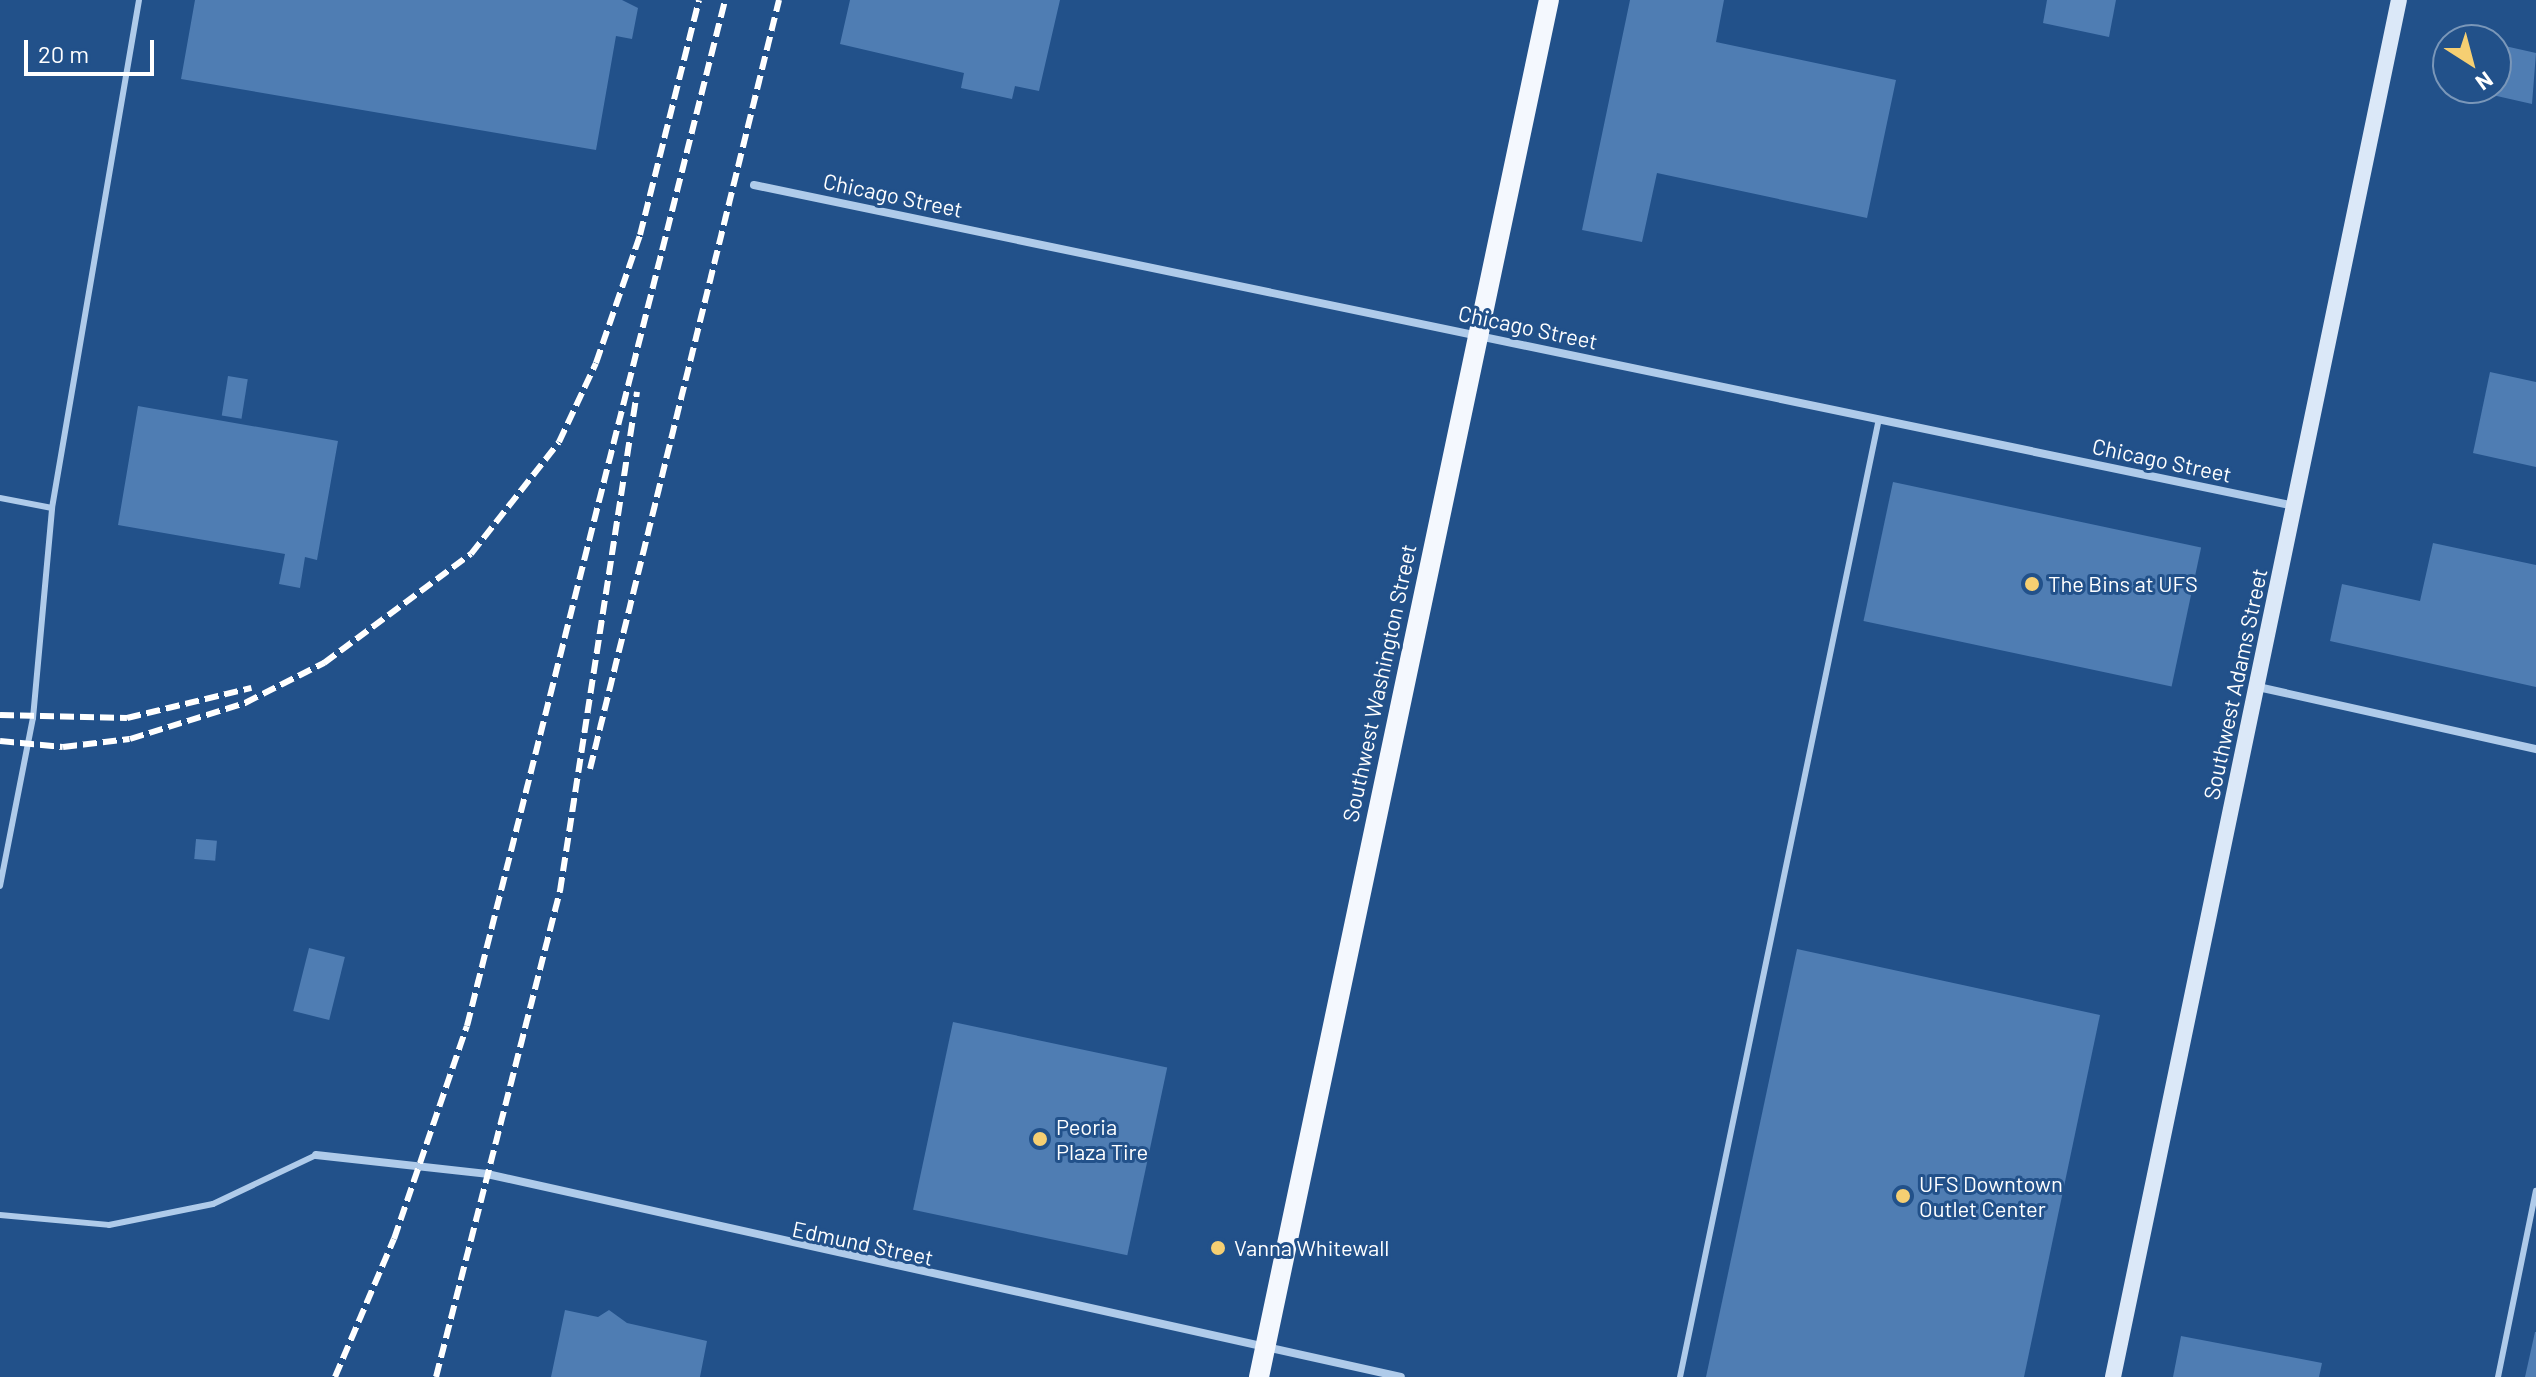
<!DOCTYPE html>
<html>
<head>
<meta charset="utf-8">
<style>
	body { margin:0 }
	#map { position:relative; width:2536px; height:1377px; overflow:hidden; background:#22518a; font-family:Barlow,sans-serif }
	div>[style] { position:absolute }
	.building>* { inset:0; background:#4f7db3; transform-origin:0 0 }
	.lane>* { height:6px; margin:-3px; padding:0 3px; transform-origin:3px; border-radius:3px; background:#afcbea }
	.street>* { height:8px; margin:-4px; padding:0 4px; transform-origin:4px; border-radius:4px; background:#afcbea }
	.secondary>* { height:16px; margin:-8px; padding:0 8px; transform-origin:8px; border-radius:8px; background:#dbe8f8 }
	.primary>* { height:20px; margin:-10px; padding:0 10px; transform-origin:10px; border-radius:10px; background:#f4f8fe }
	.rail>* { height:6px; margin-top:-3px; transform-origin:0; background:repeating-linear-gradient(90deg,#fff 0 14px,transparent 0 20px) }
	.dots>* { width:22px; height:22px; translate:-50% -50%; box-sizing:border-box; border:4px solid #22518a; border-radius:50% }
	span { translate:-50% -50%; white-space:nowrap; text-align:center; line-height:1.15; -webkit-text-stroke:6px #22518a; paint-order:stroke }
	.street-label { font-size:22px; color:#fff }
	.poi-label { font-size:22px; color:#fff }
	.left { translate:0 -50%; text-align:left }
	.north { position:absolute; left:2432px; top:24px; width:80px; height:80px; box-sizing:border-box; background:#22518a; border:2px solid #7a97b9; border-radius:50%; rotate:144deg; font-size:22px; font-weight:700; line-height:32px; text-align:center; color:#fff }
	.north::after { content:''; display:block; margin:auto; width:28px; height:36px; background:#f6cf72; clip-path:polygon(50% 0,100% 100%,50% 72%,0 100%) }
	.scale { position:absolute; left:24px; top:40px; width:130px; height:36px; box-sizing:border-box; border:4px solid #fff; border-top:0; padding-left:10px; font-size:24px; line-height:28px; white-space:nowrap; color:#fff; -webkit-text-stroke:6px #22518a; paint-order:stroke }
</style>
</head>
<body>
<div id="map">
	<div class="building">
		<i style="clip-path:polygon(195px 0,622px 0,638px 8px,632px 39px,616px 36px,596px 150px,181px 79px)"></i>
		<i style="clip-path:polygon(850px 0,1060px 0,1039px 91px,1015px 86px,1012px 99px,961px 88px,964px 73px,840px 44px)"></i>
		<i style="clip-path:polygon(1630px 0,1724px 0,1716px 42px,1896px 80px,1867px 218px,1657px 173px,1642px 242px,1582px 230px)"></i>
		<i style="clip-path:polygon(2047px 0,2116px 0,2109px 37px,2043px 23px)"></i>
		<i style="clip-path:polygon(2496px 44px,2536px 53px,2532px 104px,2466px 89px,2496px 88px)"></i>
		<i style="clip-path:polygon(2490px 372px,2536px 382px,2536px 467px,2473px 453px)"></i>
		<i style="left:228px;top:376px;width:20px;height:40px;rotate:9deg"></i>
		<i style="clip-path:polygon(138px 406px,338px 441px,317px 560px,305px 557px,300px 588px,279px 584px,285px 554px,118px 525px)"></i>
		<i style="left:1893px;top:482px;width:315px;height:142px;rotate:12deg"></i>
		<i style="clip-path:polygon(2433px 543px,2536px 565px,2536px 687px,2330px 641px,2342px 584px,2420px 601px)"></i>
		<i style="left:196px;top:839px;width:21px;height:20px;rotate:5deg"></i>
		<i style="left:309px;top:948px;width:37px;height:65px;rotate:14deg"></i>
		<i style="clip-path:polygon(1797px 949px,2100px 1015px,2024px 1377px,1706px 1377px)"></i>
		<i style="left:953px;top:1022px;width:219px;height:192px;rotate:12deg"></i>
		<i style="clip-path:polygon(565px 1310px,598px 1317px,609px 1310px,627px 1323px,707px 1341px,700px 1377px,551px 1377px)"></i>
		<i style="clip-path:polygon(2536px 1332px,2536px 1377px,2525px 1377px,2535px 1332px)"></i>
		<i style="clip-path:polygon(2181px 1336px,2322px 1363px,2319px 1377px,2173px 1377px)"></i>
	</div>
	<div class="lane">
		<i style="left:0;top:498px;width:53px;rotate:10.9deg"></i>
		<i style="left:0;top:886px;width:171px;rotate:-78.9deg"></i>
		<i style="left:33px;top:718px;width:211px;rotate:-84.8deg"></i>
		<i style="left:52px;top:508px;width:515px;rotate:-80.28deg"></i>
		<i style="left:0;top:1215px;width:109px;rotate:5.2deg"></i>
		<i style="left:109px;top:1225px;width:106px;rotate:-11.4deg"></i>
		<i style="left:213px;top:1204px;width:114px;rotate:-25.4deg"></i>
		<i style="left:1680px;top:1377px;width:978px;rotate:-78.27deg"></i>
		<i style="left:2498px;top:1377px;width:190px;rotate:-78.5deg"></i>
	</div>
	<div class="street">
		<i style="left:754px;top:185px;width:1573px;rotate:11.77deg"></i>
		<i style="left:2258px;top:687px;width:285px;rotate:12.6deg"></i>
		<i style="left:316px;top:1155px;width:172px;rotate:6.3deg"></i>
		<i style="left:487px;top:1174px;width:936px;rotate:12.52deg"></i>
	</div>
	<div class="secondary">
		<i style="left:2113px;top:1377px;width:1406px;rotate:-78.27deg"></i>
	</div>
	<div class="primary">
		<i style="left:1259px;top:1377px;width:1407px;rotate:-78.11deg"></i>
	</div>
	<div class="rail">
		<i style="left:0;top:715px;width:127px;rotate:1.4deg"></i>
		<i style="left:127px;top:718px;width:128px;rotate:-13.6deg"></i>
		<i style="left:0;top:741px;width:63px;rotate:5.4deg"></i>
		<i style="left:63px;top:747px;width:67px;rotate:-6.8deg"></i>
		<i style="left:130px;top:739px;width:121px;rotate:-17.4deg"></i>
		<i style="left:245px;top:703px;width:89px;rotate:-26.9deg"></i>
		<i style="left:324px;top:663px;width:183px;rotate:-36.6deg"></i>
		<i style="left:471px;top:554px;width:142px;rotate:-51.8deg"></i>
		<i style="left:559px;top:442px;width:87px;rotate:-64.9deg"></i>
		<i style="left:596px;top:363px;width:135px;rotate:-71deg"></i>
		<i style="left:640px;top:235px;width:242px;rotate:-75.9deg"></i>
		<i style="left:590px;top:769px;width:792px;rotate:-76.19deg"></i>
		<i style="left:335px;top:1377px;width:150px;rotate:-66.9deg"></i>
		<i style="left:394px;top:1239px;width:225px;rotate:-71.1deg"></i>
		<i style="left:467px;top:1026px;width:1058px;rotate:-75.88deg"></i>
		<i style="left:436px;top:1377px;width:502px;rotate:-75.69deg"></i>
		<i style="left:560px;top:891px;width:505px;rotate:-81.23deg"></i>
	</div>
	<div class="dots">
		<i style="left:2032px;top:584px;background:#f6cf72"></i>
		<i style="left:1040px;top:1139px;background:#f6cf72"></i>
		<i style="left:1903px;top:1196px;background:#f6cf72"></i>
		<i style="left:1218px;top:1248px;background:#f6cf72"></i>
	</div>
	<div class="street-label">
		<span style="left:893px;top:195px;rotate:12deg">Chicago Street</span>
		<span style="left:1528px;top:327px;rotate:12deg">Chicago Street</span>
		<span style="left:2162px;top:460px;rotate:12deg">Chicago Street</span>
		<span style="left:1379px;top:683px;rotate:-78deg">Southwest Washington Street</span>
		<span style="left:2235px;top:684px;rotate:-78deg">Southwest Adams Street</span>
		<span style="left:863px;top:1243px;rotate:12deg">Edmund Street</span>
	</div>
	<div class="poi-label">
		<span class="left" style="left:2048px;top:584px">The Bins at UFS</span>
		<span class="left" style="left:1056px;top:1139px">Peoria<br>Plaza Tire</span>
		<span class="left" style="left:1919px;top:1196px">UFS Downtown<br>Outlet Center</span>
		<span class="left" style="left:1234px;top:1248px">Vanna Whitewall</span>
	</div>
	<div class="north">N</div>
	<div class="scale">20 m</div>
</div>
</body>
</html>
